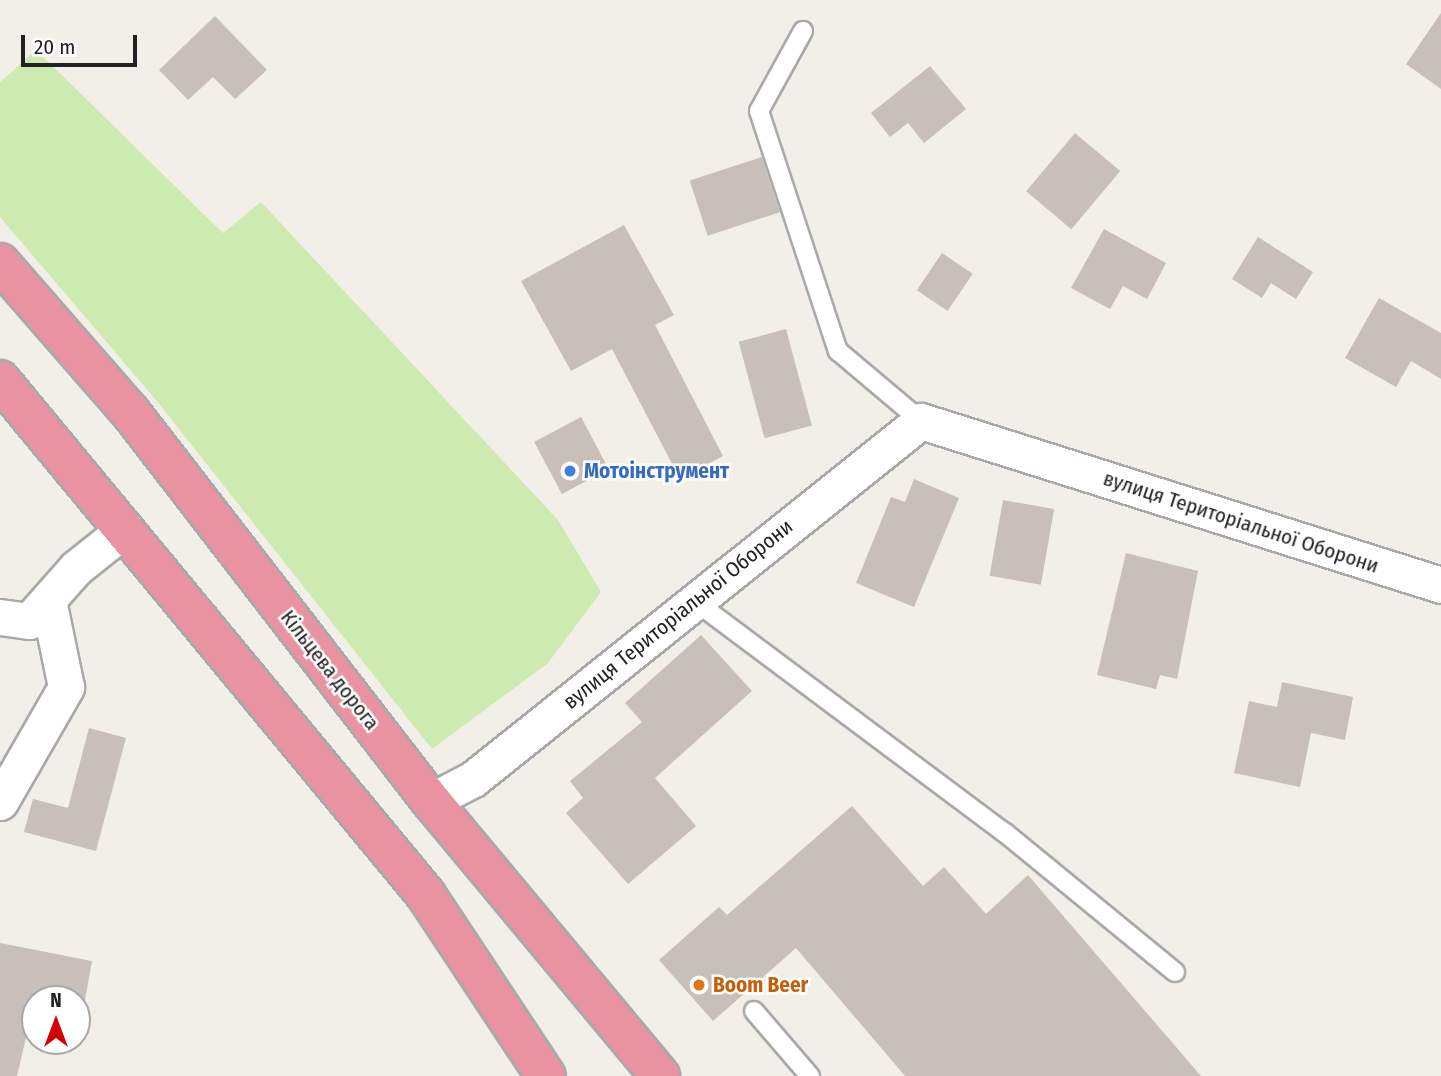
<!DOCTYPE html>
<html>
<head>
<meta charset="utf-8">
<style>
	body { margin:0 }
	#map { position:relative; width:1441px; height:1076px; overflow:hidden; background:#f2efe9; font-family:"Fira Sans Condensed",sans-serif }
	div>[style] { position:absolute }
	.grass>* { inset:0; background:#cdebb0 }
	.building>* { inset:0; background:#c7bfb8; transform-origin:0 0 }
	.roads { filter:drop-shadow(2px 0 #a9a9a9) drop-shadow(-2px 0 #a9a9a9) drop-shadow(0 2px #a9a9a9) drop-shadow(0 -2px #a9a9a9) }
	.lane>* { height:18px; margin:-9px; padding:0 9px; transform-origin:9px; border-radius:9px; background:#fff }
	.street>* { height:35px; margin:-17.5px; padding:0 17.5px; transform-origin:17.5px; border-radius:17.5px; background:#fff }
	.highway>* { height:38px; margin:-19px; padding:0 19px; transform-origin:19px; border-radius:19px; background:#e892a2 }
	.dots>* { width:19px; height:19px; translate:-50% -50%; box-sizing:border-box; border:4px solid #fff; border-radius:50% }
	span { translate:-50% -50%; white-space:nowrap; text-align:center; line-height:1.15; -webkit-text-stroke:5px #fff; paint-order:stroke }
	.shop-label { font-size:21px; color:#366cbe; font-weight:700 }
	.left { translate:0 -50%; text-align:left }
	.street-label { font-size:21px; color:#222 }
	.food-label { font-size:21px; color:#c56008; font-weight:700 }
	.north { position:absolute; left:21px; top:985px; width:70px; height:70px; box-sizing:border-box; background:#fff; border:2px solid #a7a7a7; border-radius:50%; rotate:0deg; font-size:19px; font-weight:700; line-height:28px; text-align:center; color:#222 }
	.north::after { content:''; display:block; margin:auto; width:24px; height:32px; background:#d40000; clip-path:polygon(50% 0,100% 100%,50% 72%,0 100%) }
	.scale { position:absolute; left:21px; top:35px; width:116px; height:32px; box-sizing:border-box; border:4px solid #222; border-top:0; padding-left:9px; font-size:21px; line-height:24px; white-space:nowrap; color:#222; -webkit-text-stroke:5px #fff; paint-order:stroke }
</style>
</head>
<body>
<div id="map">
	<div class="grass">
		<i style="clip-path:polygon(36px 50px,223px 233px,261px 202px,558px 520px,601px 592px,548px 663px,432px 749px,156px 400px,0 217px,0 82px)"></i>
	</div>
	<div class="building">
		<i style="clip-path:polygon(1441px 13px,1441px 89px,1406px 64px)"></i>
		<i style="clip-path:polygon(215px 16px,267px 70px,235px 99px,213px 77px,188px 100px,159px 70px)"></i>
		<i style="clip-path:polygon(930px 66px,966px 109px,924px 143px,908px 123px,890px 137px,871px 113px)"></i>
		<i style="left:1075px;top:133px;width:59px;height:76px;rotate:40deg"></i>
		<i style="left:762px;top:157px;width:58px;height:76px;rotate:72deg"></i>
		<i style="clip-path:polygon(624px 225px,674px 315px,655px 325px,723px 456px,680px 479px,612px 349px,571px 371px,521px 281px)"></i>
		<i style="clip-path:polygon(1104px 229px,1166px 263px,1147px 299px,1123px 286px,1110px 309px,1071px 288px)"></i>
		<i style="clip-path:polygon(1258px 237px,1313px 272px,1296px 299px,1271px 283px,1262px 298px,1232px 279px)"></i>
		<i style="left:942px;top:253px;width:37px;height:45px;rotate:34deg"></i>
		<i style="clip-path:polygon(1379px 298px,1441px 333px,1441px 379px,1411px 361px,1396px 387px,1345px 358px)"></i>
		<i style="left:786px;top:329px;width:100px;height:49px;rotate:75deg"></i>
		<i style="left:581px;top:417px;width:59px;height:53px;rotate:62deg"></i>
		<i style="clip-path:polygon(914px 479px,959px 498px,914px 607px,856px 583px,891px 497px,905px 502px)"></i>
		<i style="left:1003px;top:500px;width:52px;height:77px;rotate:10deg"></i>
		<i style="clip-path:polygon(1126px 553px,1198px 571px,1177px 679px,1160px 675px,1156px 689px,1097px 675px)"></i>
		<i style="clip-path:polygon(701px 635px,752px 691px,655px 778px,696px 826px,628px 884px,566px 813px,583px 798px,570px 781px,642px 722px,625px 703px)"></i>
		<i style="clip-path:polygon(1282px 682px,1353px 697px,1345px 740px,1311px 733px,1300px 787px,1234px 773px,1249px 701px,1277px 707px)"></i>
		<i style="clip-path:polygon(89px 728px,126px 738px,96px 851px,24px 832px,33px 799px,68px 808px)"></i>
		<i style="clip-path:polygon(852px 806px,923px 886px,944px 867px,986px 914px,1028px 875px,1201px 1076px,905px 1076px,796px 948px,713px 1021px,659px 960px,719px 907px,727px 915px)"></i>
		<i style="clip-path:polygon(0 943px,92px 961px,82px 1017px,77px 999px,35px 999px,17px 1076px,0 1076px)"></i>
	</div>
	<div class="roads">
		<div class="lane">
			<i style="left:803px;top:31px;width:91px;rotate:118.8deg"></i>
			<i style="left:759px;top:111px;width:253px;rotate:71.8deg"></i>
			<i style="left:838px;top:351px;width:109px;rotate:40.1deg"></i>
			<i style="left:692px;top:599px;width:389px;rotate:36.8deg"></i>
			<i style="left:1004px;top:832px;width:221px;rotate:39.3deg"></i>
			<i style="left:754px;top:1011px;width:86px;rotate:49.3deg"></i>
		</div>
		<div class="street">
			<i style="left:0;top:617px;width:29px;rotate:8deg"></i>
			<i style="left:29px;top:621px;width:71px;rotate:-48.4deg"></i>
			<i style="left:76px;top:568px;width:63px;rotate:-38.5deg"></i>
			<i style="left:431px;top:801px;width:47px;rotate:-27.6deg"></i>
			<i style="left:473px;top:779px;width:573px;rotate:-38.63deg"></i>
			<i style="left:921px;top:421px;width:545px;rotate:17.5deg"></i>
			<i style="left:0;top:802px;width:133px;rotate:-60.1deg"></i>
			<i style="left:66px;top:687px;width:84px;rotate:-101.7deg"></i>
		</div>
		<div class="highway">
			<i style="left:0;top:263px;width:199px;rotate:48.9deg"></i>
			<i style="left:131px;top:413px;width:490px;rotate:52.3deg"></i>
			<i style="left:431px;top:801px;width:358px;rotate:50.2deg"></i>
			<i style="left:0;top:380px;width:668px;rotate:50.4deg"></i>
			<i style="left:426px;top:895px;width:217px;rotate:56.5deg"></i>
		</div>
	</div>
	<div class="dots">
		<i style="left:570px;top:471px;background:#3f7fe0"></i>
		<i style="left:699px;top:985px;background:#e8710a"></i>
	</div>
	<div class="shop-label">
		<span class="left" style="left:584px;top:471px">Мотоінструмент</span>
	</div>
	<div class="street-label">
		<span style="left:1241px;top:522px;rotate:18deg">вулиця Територіальної Оборони</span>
		<span style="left:678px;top:614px;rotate:-39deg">вулиця Територіальної Оборони</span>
		<span style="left:330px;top:670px;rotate:52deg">Кільцева дорога</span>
	</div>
	<div class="food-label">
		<span class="left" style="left:713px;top:985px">Boom Beer</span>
	</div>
	<div class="north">N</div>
	<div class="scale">20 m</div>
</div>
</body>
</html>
